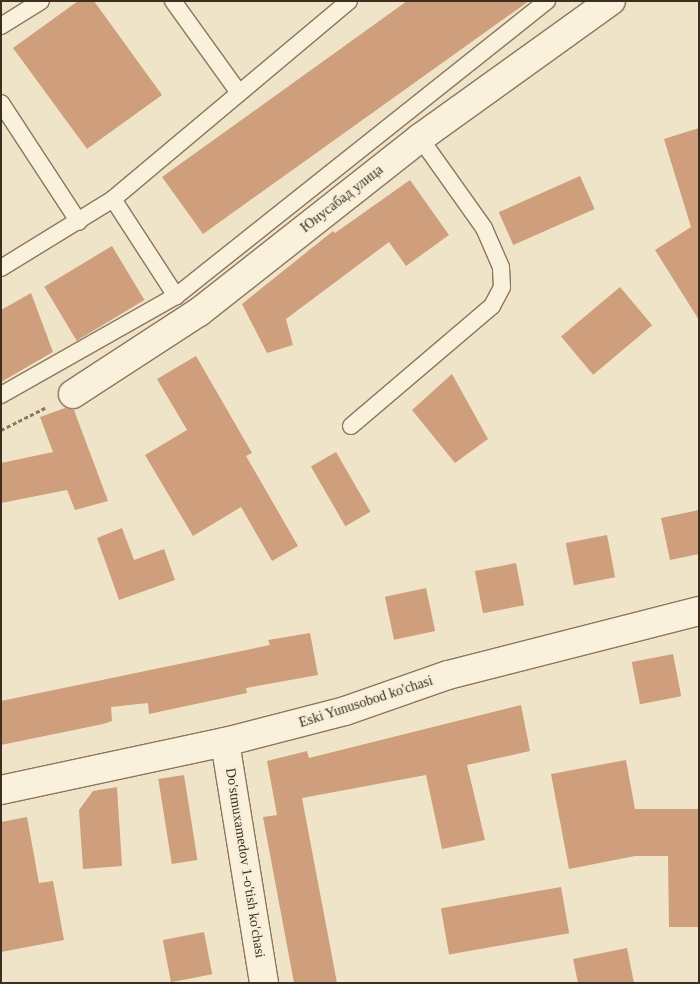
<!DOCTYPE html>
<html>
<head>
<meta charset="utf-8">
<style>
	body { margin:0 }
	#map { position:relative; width:700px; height:984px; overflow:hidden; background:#f0e4c8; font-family:Georgia,serif }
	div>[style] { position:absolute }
	.building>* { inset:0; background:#cf9f7d; transform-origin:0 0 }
	.path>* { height:3px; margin-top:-1.5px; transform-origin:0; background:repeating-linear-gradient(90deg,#8d765c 0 4px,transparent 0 6.5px) }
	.roads { filter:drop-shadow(1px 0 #8d765c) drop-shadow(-1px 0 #8d765c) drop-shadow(0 1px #8d765c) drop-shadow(0 -1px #8d765c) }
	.service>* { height:16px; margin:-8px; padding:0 8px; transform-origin:8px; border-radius:8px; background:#faf1dc }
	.minor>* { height:28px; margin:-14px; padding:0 14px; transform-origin:14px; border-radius:14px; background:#faf1dc }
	span { translate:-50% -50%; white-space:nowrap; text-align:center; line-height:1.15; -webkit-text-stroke:4.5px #f7eed8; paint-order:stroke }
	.street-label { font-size:14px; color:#3d2e20 }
	.frame { position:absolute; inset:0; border:2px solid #3d2e20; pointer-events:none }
</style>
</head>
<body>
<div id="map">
	<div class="building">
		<i style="clip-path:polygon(78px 1px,94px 1px,162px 95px,87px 149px,13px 48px)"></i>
		<i style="clip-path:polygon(407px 1px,529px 1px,203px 234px,162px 177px)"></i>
		<i style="clip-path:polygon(699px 128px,699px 320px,655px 250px,691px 227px,664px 139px)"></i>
		<i style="left:580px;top:176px;width:36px;height:89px;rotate:66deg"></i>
		<i style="clip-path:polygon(410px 180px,449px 235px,406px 266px,389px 242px,286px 319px,293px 345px,267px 353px,242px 304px,333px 231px,335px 233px)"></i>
		<i style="left:112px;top:246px;width:63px;height:79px;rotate:59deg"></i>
		<i style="left:620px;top:287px;width:50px;height:77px;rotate:50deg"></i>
		<i style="clip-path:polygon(31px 293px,53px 352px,1px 382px,1px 310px)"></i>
		<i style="clip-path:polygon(196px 356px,252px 453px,246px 456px,298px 546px,272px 561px,241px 507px,193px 536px,145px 455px,187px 430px,157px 379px)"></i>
		<i style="clip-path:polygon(452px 374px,488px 439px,455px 463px,412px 410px)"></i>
		<i style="clip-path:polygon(65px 408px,74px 410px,108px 501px,75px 510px,67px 490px,1px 503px,1px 463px,53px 452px,40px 417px)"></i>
		<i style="left:336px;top:452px;width:69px;height:29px;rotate:60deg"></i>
		<i style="clip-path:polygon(699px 510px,699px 554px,670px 560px,661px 518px)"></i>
		<i style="clip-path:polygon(122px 528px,134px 560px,164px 549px,175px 580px,119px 600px,97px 538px)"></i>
		<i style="left:607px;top:535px;width:43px;height:42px;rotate:79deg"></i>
		<i style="left:516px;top:563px;width:43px;height:42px;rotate:79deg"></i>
		<i style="left:426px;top:588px;width:44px;height:42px;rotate:78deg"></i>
		<i style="clip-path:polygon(310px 633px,318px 675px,246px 688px,247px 693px,149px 714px,148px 703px,111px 707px,112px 721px,103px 724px,1px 745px,1px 701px,270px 645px,268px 640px)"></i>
		<i style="left:673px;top:654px;width:43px;height:42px;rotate:79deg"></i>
		<i style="clip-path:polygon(521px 705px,530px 751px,467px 765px,485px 840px,442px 849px,426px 775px,302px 798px,337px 983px,294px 983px,263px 817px,277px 815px,267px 761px,307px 751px,309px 758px)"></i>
		<i style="clip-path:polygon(626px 760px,635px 809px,699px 809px,699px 927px,669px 927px,668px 856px,635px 856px,569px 869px,551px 774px)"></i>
		<i style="left:184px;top:775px;width:86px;height:26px;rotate:81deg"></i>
		<i style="clip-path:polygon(117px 787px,122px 866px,83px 869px,79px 810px,93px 791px)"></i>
		<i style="clip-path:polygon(27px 817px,39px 883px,53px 881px,64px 940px,1px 952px,1px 822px)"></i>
		<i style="left:561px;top:887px;width:47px;height:122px;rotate:80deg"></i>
		<i style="left:204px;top:932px;width:43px;height:42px;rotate:79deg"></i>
		<i style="clip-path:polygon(627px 948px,634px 983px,578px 983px,573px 959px)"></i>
	</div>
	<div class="path">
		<i style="left:1px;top:430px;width:51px;rotate:-26.6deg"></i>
	</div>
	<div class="roads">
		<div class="service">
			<i style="left:173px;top:1px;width:113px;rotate:54.3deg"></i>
			<i style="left:1px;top:26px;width:47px;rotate:-32deg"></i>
			<i style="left:1px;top:103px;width:142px;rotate:56.8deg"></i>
			<i style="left:113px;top:199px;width:308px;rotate:-40deg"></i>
			<i style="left:1px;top:268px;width:132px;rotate:-31.6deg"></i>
			<i style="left:113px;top:199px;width:116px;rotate:57deg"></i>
			<i style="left:176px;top:296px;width:201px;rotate:150.5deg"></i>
			<i style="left:176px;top:296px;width:474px;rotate:-38.5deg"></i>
			<i style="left:351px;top:426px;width:185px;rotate:-40.4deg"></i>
			<i style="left:492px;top:306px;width:21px;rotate:-62deg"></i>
			<i style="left:502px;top:287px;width:20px;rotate:-93deg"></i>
			<i style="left:501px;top:267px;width:43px;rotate:-113.6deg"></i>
			<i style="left:484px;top:228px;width:110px;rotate:-125.4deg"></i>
		</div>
		<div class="minor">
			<i style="left:73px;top:394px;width:150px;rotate:-33.1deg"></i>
			<i style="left:199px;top:312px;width:281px;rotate:-38.2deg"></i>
			<i style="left:420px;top:138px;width:235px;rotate:-35.7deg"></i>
			<i style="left:225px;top:742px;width:244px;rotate:80.8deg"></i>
			<i style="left:1px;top:790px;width:229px;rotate:-12.1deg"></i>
			<i style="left:225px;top:742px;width:124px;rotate:-14.5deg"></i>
			<i style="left:345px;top:711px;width:109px;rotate:-19.3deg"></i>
			<i style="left:448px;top:675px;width:259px;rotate:-14.3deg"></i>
		</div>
	</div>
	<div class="street-label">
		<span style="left:342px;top:199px;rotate:-38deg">Юнусабад улица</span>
		<span style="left:366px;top:702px;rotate:-18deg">Eski Yunusobod ko'chasi</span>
		<span style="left:245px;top:863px;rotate:81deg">Do'stmuxamedov 1-o'tish ko'chasi</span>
	</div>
	<div class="frame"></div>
</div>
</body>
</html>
